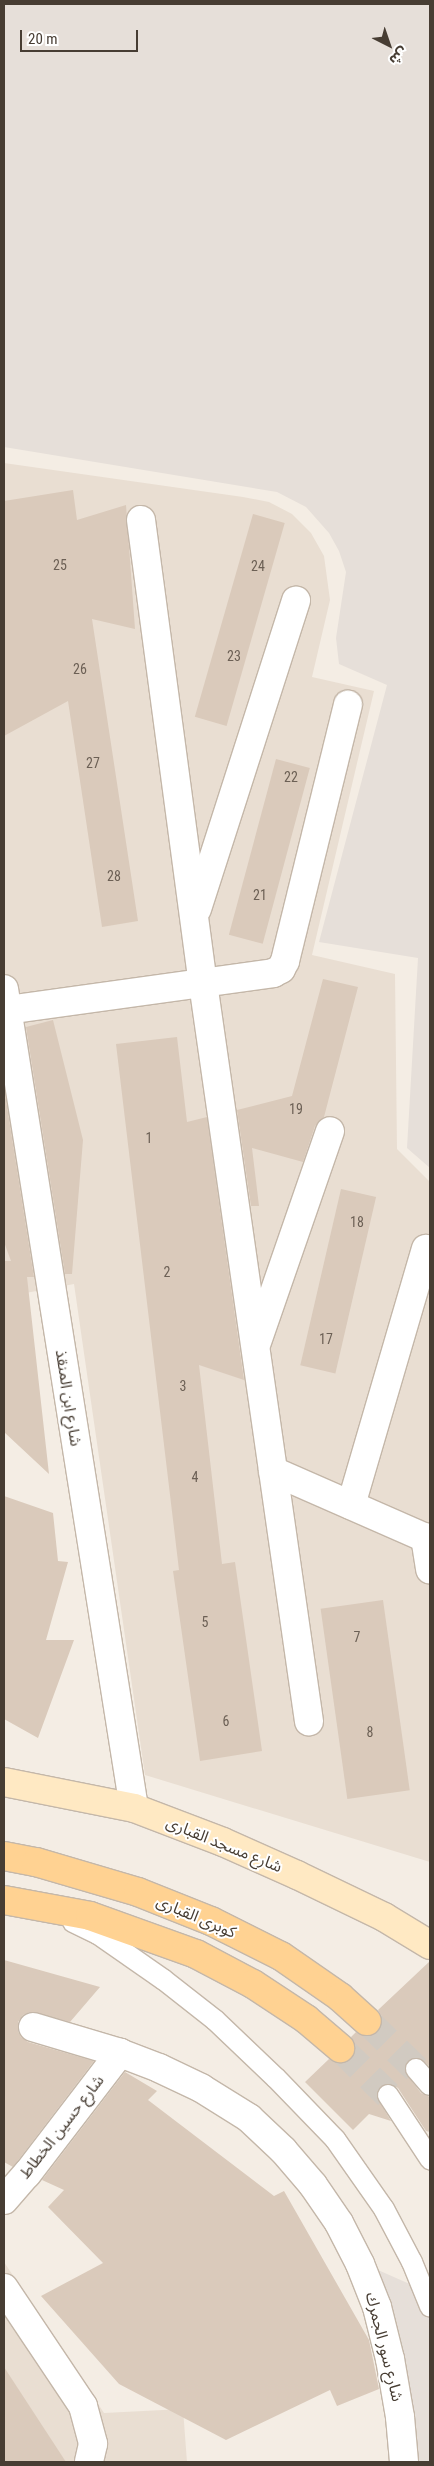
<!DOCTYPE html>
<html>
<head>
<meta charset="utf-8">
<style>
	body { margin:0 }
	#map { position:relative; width:434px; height:2466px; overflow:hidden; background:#f4ede4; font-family:"Roboto Condensed","Noto Sans Arabic",sans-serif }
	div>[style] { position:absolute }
	.residential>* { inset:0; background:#e9ded2 }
	.industrial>* { inset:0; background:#e6dfd9 }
	.building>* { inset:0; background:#dacabb; transform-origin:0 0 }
	.primary-tunnel>* { height:28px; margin-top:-14px; transform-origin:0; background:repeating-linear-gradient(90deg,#d1cac1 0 28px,transparent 0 42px) }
	.roads { filter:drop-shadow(1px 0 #c4b7a9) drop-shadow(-1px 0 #c4b7a9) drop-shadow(0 1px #c4b7a9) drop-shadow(0 -1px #c4b7a9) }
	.lane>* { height:20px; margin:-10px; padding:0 10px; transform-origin:10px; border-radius:10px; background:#fff }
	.street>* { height:28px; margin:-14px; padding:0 14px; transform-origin:14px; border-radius:14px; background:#fff }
	.secondary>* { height:28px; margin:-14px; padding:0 14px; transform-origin:14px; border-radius:14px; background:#ffe9c3 }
	.primary>* { height:28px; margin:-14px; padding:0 14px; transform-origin:14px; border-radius:14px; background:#ffd292 }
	span { translate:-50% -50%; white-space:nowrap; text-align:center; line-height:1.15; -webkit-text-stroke:4px #fff; paint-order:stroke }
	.number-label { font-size:14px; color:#6c6055 }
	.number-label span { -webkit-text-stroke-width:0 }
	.street-label { font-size:16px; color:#473d33 }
	.frame { position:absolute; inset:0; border:5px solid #473d33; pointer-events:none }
	.north { position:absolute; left:364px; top:20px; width:50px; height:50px; -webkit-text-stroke:4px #fff; paint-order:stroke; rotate:139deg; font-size:14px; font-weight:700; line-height:20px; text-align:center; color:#473d33 }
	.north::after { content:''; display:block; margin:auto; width:18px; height:22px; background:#473d33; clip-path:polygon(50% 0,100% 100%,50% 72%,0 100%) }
	.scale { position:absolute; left:20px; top:30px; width:118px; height:22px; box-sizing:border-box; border:2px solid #473d33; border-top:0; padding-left:6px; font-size:15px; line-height:18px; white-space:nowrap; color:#473d33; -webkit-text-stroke:4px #fff; paint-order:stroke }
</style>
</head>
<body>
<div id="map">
	<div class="residential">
		<i style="clip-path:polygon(4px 463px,243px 497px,269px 502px,292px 514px,311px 533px,324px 556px,330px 600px,312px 677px,374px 691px,312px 955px,395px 974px,397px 1149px,430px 1182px,430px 1862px,145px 1775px,74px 1284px,4px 1297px)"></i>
		<i style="clip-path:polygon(4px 2262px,104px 2413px,183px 2409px,187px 2462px,4px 2462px)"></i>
	</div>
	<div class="industrial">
		<i style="clip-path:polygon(4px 4px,430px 4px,430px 1168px,407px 1148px,418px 958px,319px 942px,387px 685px,339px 664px,336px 638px,346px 572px,339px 551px,329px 533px,306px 507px,277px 492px,4px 447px)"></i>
		<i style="clip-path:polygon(378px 2270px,430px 2293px,430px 2462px,415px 2462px,413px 2414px,406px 2362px)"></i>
	</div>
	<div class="building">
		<i style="clip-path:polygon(73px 490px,77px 520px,126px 505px,135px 629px,92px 619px,138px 921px,102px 927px,68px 701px,4px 736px,4px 501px)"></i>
		<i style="left:253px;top:514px;width:33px;height:211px;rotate:16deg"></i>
		<i style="left:276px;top:759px;width:35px;height:182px;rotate:15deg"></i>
		<i style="clip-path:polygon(323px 979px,358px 987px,324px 1117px,315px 1126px,303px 1162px,252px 1148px,259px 1206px,251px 1206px,237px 1110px,292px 1096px)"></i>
		<i style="clip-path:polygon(53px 1020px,83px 1140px,72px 1274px,65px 1274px,26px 1027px)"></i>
		<i style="clip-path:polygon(177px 1037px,187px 1122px,207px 1117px,244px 1380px,199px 1365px,222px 1564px,235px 1562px,262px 1751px,200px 1761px,173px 1571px,179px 1570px,116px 1044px)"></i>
		<i style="clip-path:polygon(4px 1087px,34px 1277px,27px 1277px,49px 1474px,4px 1432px,4px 1261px,11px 1261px,4px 1242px)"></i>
		<i style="left:341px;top:1189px;width:36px;height:181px;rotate:13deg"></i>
		<i style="clip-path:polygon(4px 1496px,53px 1513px,58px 1561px,68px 1562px,46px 1640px,74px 1640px,38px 1738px,4px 1719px)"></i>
		<i style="left:383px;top:1600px;width:192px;height:63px;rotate:82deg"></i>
		<i style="clip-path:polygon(4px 1960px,100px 1987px,70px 2022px,30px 2012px,23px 2015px,18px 2022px,18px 2031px,21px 2037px,28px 2042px,94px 2061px,13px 2167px,4px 2162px)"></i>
		<i style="clip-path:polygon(430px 1961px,430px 2067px,420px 2058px,414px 2057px,408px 2060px,404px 2071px,421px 2093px,430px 2097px,430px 2132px,426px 2131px,398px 2088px,388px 2083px,381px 2085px,376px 2096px,391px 2121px,369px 2114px,353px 2130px,305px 2082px,329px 2059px,338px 2063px,345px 2063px,352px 2058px,355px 2050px,351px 2037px,356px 2032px,364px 2036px,371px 2036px,378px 2032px,382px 2024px,382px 2017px,378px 2010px)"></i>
		<i style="clip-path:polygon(125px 2072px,157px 2091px,148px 2100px,274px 2196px,284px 2191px,369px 2340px,379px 2389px,337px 2406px,330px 2390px,226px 2440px,119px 2384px,41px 2296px,103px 2263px,48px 2207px,64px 2190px,42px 2180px)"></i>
		<i style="clip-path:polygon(4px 2367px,66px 2462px,4px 2462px)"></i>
	</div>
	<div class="primary-tunnel">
		<i style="left:367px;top:2021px;width:69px;rotate:44.4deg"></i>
		<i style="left:340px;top:2048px;width:67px;rotate:44.4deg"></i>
	</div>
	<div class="roads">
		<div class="lane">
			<i style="left:73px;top:1922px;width:28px;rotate:26deg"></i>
			<i style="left:98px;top:1934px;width:80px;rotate:34.9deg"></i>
			<i style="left:164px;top:1980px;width:65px;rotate:38.1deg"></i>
			<i style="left:215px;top:2020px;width:84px;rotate:43.6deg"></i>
			<i style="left:276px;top:2078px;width:85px;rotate:46deg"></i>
			<i style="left:335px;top:2139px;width:85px;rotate:55deg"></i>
			<i style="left:384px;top:2209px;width:60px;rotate:62.2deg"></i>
			<i style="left:412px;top:2262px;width:48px;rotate:67.8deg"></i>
			<i style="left:416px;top:2069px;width:21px;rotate:49deg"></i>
			<i style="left:388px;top:2095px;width:77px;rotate:56.7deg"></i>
		</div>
		<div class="street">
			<i style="left:141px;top:520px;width:467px;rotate:82.4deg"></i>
			<i style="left:203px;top:983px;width:746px;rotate:81.83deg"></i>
			<i style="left:197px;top:909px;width:324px;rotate:-72.2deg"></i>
			<i style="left:4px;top:989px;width:829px;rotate:80.98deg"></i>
			<i style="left:7px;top:1010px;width:269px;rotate:-7.9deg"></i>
			<i style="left:273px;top:973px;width:9px;rotate:-27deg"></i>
			<i style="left:281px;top:969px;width:9px;rotate:-63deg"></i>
			<i style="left:285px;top:961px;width:264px;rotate:-76.2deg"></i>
			<i style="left:257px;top:1342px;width:223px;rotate:-70.9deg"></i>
			<i style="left:273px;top:1471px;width:171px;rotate:23.7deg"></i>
			<i style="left:351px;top:1505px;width:267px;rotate:-73.7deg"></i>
			<i style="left:425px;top:1537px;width:33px;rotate:81deg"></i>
			<i style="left:33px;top:2027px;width:91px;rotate:16.6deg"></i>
			<i style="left:120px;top:2053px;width:42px;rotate:21deg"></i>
			<i style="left:159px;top:2068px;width:47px;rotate:25.5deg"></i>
			<i style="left:201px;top:2088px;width:57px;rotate:32deg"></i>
			<i style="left:249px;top:2118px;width:47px;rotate:43.3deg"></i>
			<i style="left:283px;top:2150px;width:46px;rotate:49.4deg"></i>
			<i style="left:313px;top:2185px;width:46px;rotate:55.6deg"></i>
			<i style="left:339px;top:2223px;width:46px;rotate:62.9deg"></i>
			<i style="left:360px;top:2264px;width:46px;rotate:68.4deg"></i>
			<i style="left:377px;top:2307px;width:54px;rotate:76deg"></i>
			<i style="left:390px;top:2359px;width:59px;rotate:80.2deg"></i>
			<i style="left:400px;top:2417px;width:45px;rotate:84.9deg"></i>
			<i style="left:4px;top:2200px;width:35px;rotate:-49deg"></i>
			<i style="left:27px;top:2174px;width:153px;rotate:-52.5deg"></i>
			<i style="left:4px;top:2288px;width:142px;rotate:56.2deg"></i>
			<i style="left:83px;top:2406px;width:39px;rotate:75deg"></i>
			<i style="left:93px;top:2444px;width:18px;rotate:103deg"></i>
		</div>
		<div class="secondary">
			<i style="left:4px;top:1782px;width:133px;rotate:11.3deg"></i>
			<i style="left:134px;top:1808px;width:95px;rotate:20.9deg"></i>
			<i style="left:223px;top:1842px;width:81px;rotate:24deg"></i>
			<i style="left:297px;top:1875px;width:97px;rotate:25.8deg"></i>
			<i style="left:384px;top:1917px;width:54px;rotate:31.3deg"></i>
		</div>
		<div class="primary">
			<i style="left:4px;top:1856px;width:33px;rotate:11deg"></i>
			<i style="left:36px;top:1862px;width:106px;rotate:16.4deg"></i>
			<i style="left:138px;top:1892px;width:79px;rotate:21.7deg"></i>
			<i style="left:211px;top:1921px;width:78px;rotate:26.6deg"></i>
			<i style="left:281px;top:1956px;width:72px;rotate:34.8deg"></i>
			<i style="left:340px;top:1997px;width:36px;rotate:42deg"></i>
			<i style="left:4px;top:1900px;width:87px;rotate:10.5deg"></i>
			<i style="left:90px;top:1916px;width:113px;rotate:19.7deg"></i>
			<i style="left:196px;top:1954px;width:64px;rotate:27.8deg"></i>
			<i style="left:253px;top:1984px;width:64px;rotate:33.4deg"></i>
			<i style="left:306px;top:2019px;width:45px;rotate:40.5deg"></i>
		</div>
	</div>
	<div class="number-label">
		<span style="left:60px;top:565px">25</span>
		<span style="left:258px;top:566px">24</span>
		<span style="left:234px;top:656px">23</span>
		<span style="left:80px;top:669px">26</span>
		<span style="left:93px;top:763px">27</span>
		<span style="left:291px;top:777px">22</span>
		<span style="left:114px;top:876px">28</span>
		<span style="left:260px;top:895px">21</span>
		<span style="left:296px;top:1109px">19</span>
		<span style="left:149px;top:1138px">1</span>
		<span style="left:357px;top:1222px">18</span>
		<span style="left:167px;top:1272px">2</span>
		<span style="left:326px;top:1339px">17</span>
		<span style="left:183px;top:1386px">3</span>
		<span style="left:195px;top:1477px">4</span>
		<span style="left:205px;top:1622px">5</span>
		<span style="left:357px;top:1637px">7</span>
		<span style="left:226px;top:1721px">6</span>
		<span style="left:370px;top:1732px">8</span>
	</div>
	<div class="street-label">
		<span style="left:68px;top:1398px;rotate:81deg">شارع ابن المنقذ</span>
		<span style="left:224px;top:1845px;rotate:22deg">شارع مسجد القبارى</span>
		<span style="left:196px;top:1917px;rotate:23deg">كوبرى القبارى</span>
		<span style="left:62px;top:2127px;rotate:-52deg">شارع حسين الخطاط</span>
		<span style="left:384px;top:2347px;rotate:76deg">شارع سور الجمرك</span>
	</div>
	<div class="frame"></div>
	<div class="north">ش</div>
	<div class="scale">20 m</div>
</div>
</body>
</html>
